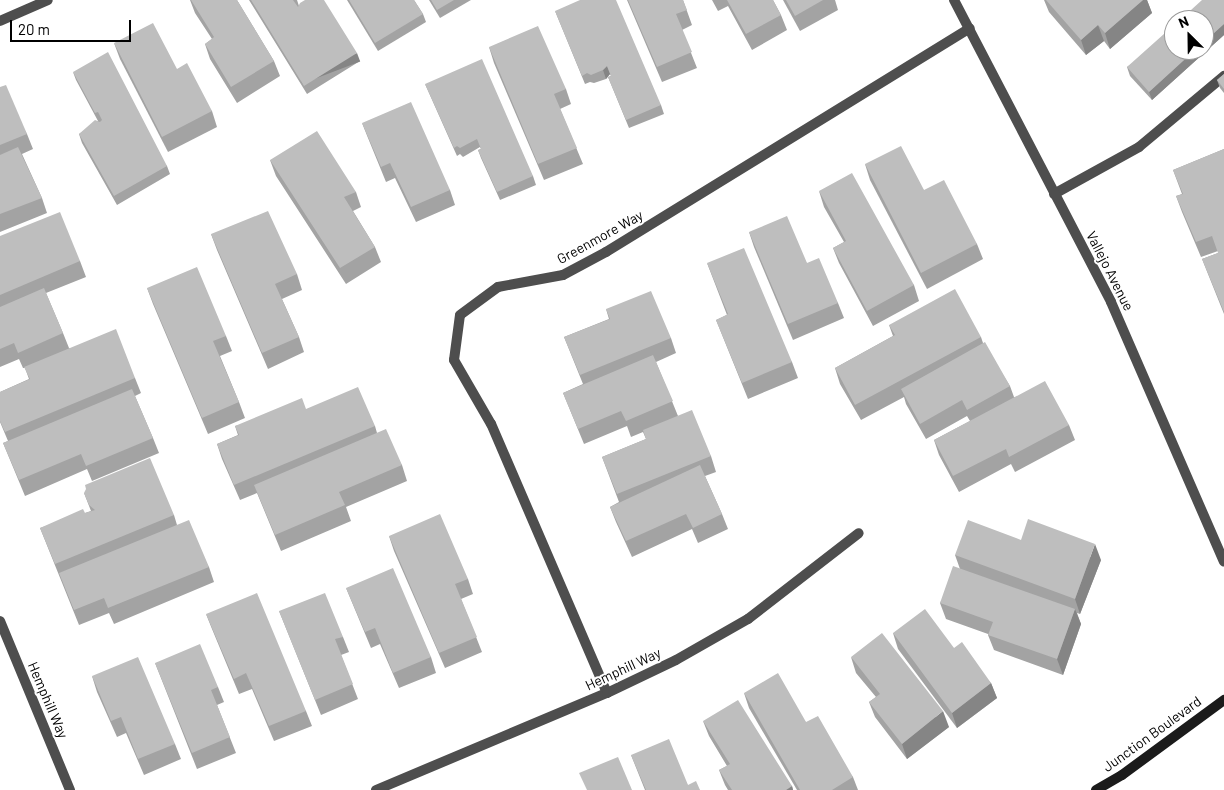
<!DOCTYPE html>
<html>
<head>
<meta charset="utf-8">
<style>
	body { margin:0 }
	#map { position:relative; width:1224px; height:790px; overflow:hidden; background:#fff; font-family:Barlow,sans-serif }
	div>[style] { position:absolute }
	.service>* { height:10px; margin:-5px; padding:0 5px; transform-origin:5px; border-radius:5px; background:#4e4e4e }
	.minor>* { height:10px; margin:-5px; padding:0 5px; transform-origin:5px; border-radius:5px; background:#4e4e4e }
	.secondary>* { height:10px; margin:-5px; padding:0 5px; transform-origin:5px; border-radius:5px; background:#1b1b1b }
	.wall>* { inset:0; background:#a3a3a3 }
	.shaded-wall>* { inset:0; background:#858585; transform-origin:0 0 }
	.building>* { inset:0; background:#bebebe }
	span { translate:-50% -50%; white-space:nowrap; text-align:center; line-height:1.15; -webkit-text-stroke:4px #fff; paint-order:stroke }
	.street-label { font-size:14px; color:#000 }
	.north { position:absolute; left:1164px; top:10px; width:50px; height:50px; box-sizing:border-box; background:#fff; border:1px solid #999; border-radius:50%; rotate:337deg; font-size:14px; font-weight:700; line-height:20px; text-align:center; color:#000 }
	.north::after { content:''; display:block; margin:auto; width:18px; height:22px; background:#000; clip-path:polygon(50% 0,100% 100%,50% 72%,0 100%) }
	.scale { position:absolute; left:10px; top:20px; width:121px; height:22px; box-sizing:border-box; border:2px solid #000; border-top:0; padding-left:6px; font-size:15px; line-height:18px; white-space:nowrap; color:#000; -webkit-text-stroke:4px #fff; paint-order:stroke }
</style>
</head>
<body>
<div id="map">
	<div class="service">
		<i style="left:1054px;top:194px;width:97px;rotate:-28.9deg"></i>
		<i style="left:1139px;top:147px;width:111px;rotate:-39.9deg"></i>
	</div>
	<div class="minor">
		<i style="left:954px;top:0;width:340px;rotate:62.5deg"></i>
		<i style="left:1111px;top:302px;width:283px;rotate:66.5deg"></i>
		<i style="left:0;top:21px;width:52px;rotate:-23.6deg"></i>
		<i style="left:0;top:621px;width:183px;rotate:67.5deg"></i>
		<i style="left:607px;top:693px;width:293px;rotate:-113.3deg"></i>
		<i style="left:491px;top:424px;width:74px;rotate:-120deg"></i>
		<i style="left:454px;top:360px;width:45px;rotate:-82.4deg"></i>
		<i style="left:460px;top:315px;width:47px;rotate:-36.4deg"></i>
		<i style="left:498px;top:287px;width:66px;rotate:-10.5deg"></i>
		<i style="left:563px;top:275px;width:49px;rotate:-28.1deg"></i>
		<i style="left:606px;top:252px;width:427px;rotate:-31.6deg"></i>
		<i style="left:376px;top:790px;width:251px;rotate:-22.8deg"></i>
		<i style="left:607px;top:693px;width:76px;rotate:-25.6deg"></i>
		<i style="left:676px;top:660px;width:83px;rotate:-29.7deg"></i>
		<i style="left:748px;top:619px;width:140px;rotate:-37.8deg"></i>
	</div>
	<div class="secondary">
		<i style="left:1096px;top:790px;width:30px;rotate:-30deg"></i>
		<i style="left:1122px;top:775px;width:127px;rotate:-36.3deg"></i>
	</div>
	<div class="wall">
		<i style="clip-path:polygon(190px 0,237px 0,274px 61px,280px 76px,237px 103px,210px 59px,205px 44px,212px 39px,195px 13px)"></i>
		<i style="clip-path:polygon(249px 0,297px 0,299px 6px,360px 61px,307px 94px)"></i>
		<i style="clip-path:polygon(347px 0,414px 0,423px 14px,426px 22px,378px 51px)"></i>
		<i style="clip-path:polygon(429px 0,471px 0,440px 18px)"></i>
		<i style="clip-path:polygon(627px 0,683px 0,692px 25px,682px 30px,697px 68px,662px 82px)"></i>
		<i style="clip-path:polygon(712px 0,773px 0,781px 15px,787px 30px,752px 50px,728px 6px,718px 11px)"></i>
		<i style="clip-path:polygon(783px 0,835px 0,838px 10px,800px 31px)"></i>
		<i style="clip-path:polygon(1044px 0,1147px 0,1152px 13px,1110px 49px,1104px 41px,1086px 55px,1049px 12px)"></i>
		<i style="clip-path:polygon(1224px 0,1224px 35px,1152px 100px,1130px 76px,1127px 67px)"></i>
		<i style="clip-path:polygon(555px 11px,661px 105px,664px 114px,629px 128px,608px 77px,611px 76px,610px 74px,606px 79px,594px 83px,590px 82px,585px 84px)"></i>
		<i style="clip-path:polygon(114px 43px,212px 111px,217px 127px,168px 152px,120px 59px)"></i>
		<i style="clip-path:polygon(489px 47px,566px 89px,571px 104px,560px 109px,583px 164px,544px 180px,494px 63px)"></i>
		<i style="clip-path:polygon(73px 72px,167px 166px,170px 174px,117px 205px,82px 143px,79px 134px,98px 121px,76px 80px)"></i>
		<i style="clip-path:polygon(1224px 74px,1224px 93px,1220px 88px,1217px 80px)"></i>
		<i style="clip-path:polygon(425px 84px,533px 176px,536px 185px,500px 200px,481px 158px,478px 150px,481px 149px,480px 147px,463px 157px,460px 154px,457px 156px)"></i>
		<i style="clip-path:polygon(0 87px,27px 134px,33px 149px,22px 154px,42px 198px,47px 213px,0 232px)"></i>
		<i style="clip-path:polygon(362px 123px,450px 190px,455px 205px,416px 222px,395px 178px,386px 182px,368px 138px)"></i>
		<i style="clip-path:polygon(1224px 149px,1224px 314px,1202px 259px,1218px 253px,1218px 251px,1201px 257px,1182px 212px,1176px 196px,1182px 194px,1173px 170px)"></i>
		<i style="clip-path:polygon(270px 160px,356px 192px,361px 207px,353px 211px,375px 247px,381px 262px,346px 284px,276px 176px)"></i>
		<i style="clip-path:polygon(865px 164px,924px 190px,977px 244px,983px 259px,927px 289px,870px 180px)"></i>
		<i style="clip-path:polygon(819px 191px,914px 285px,919px 301px,873px 326px,839px 263px,833px 248px,844px 242px,824px 207px)"></i>
		<i style="clip-path:polygon(749px 232px,807px 263px,838px 303px,844px 318px,793px 340px,754px 247px)"></i>
		<i style="clip-path:polygon(211px 234px,297px 274px,302px 290px,282px 299px,299px 337px,304px 352px,268px 369px,217px 250px)"></i>
		<i style="clip-path:polygon(0 236px,80px 261px,86px 277px,46px 293px,63px 333px,69px 348px,135px 378px,141px 393px,135px 396px,153px 438px,159px 453px,92px 481px,87px 469px,25px 496px,3px 443px,8px 441px,0 422px,0 392px,29px 379px,25px 368px,23px 368px,19px 359px,0 367px)"></i>
		<i style="clip-path:polygon(707px 263px,792px 362px,798px 378px,748px 399px,716px 320px,727px 315px)"></i>
		<i style="clip-path:polygon(147px 288px,226px 336px,232px 351px,220px 356px,239px 402px,245px 418px,208px 434px,153px 304px)"></i>
		<i style="clip-path:polygon(606px 309px,671px 338px,676px 353px,656px 362px,678px 416px,711px 456px,716px 472px,705px 476px,722px 514px,728px 529px,698px 543px,692px 529px,632px 557px,616px 522px,610px 507px,619px 502px,602px 457px,646px 439px,643px 432px,631px 437px,627px 426px,584px 444px,563px 393px,583px 384px,564px 337px,609px 319px)"></i>
		<i style="clip-path:polygon(889px 325px,981px 337px,983px 343px,1010px 386px,1014px 397px,1069px 425px,1075px 440px,1015px 472px,1011px 464px,959px 492px,939px 455px,934px 440px,970px 421px,967px 416px,926px 439px,906px 404px,904px 397px,861px 420px,840px 384px,835px 368px,893px 336px)"></i>
		<i style="clip-path:polygon(306px 409px,375px 426px,377px 433px,402px 465px,407px 481px,346px 507px,351px 521px,281px 551px,257px 493px,240px 500px,222px 459px,217px 444px,238px 435px,235px 426px)"></i>
		<i style="clip-path:polygon(84px 493px,174px 515px,177px 525px,209px 567px,214px 582px,114px 624px,109px 613px,79px 625px,40px 528px,91px 511px)"></i>
		<i style="clip-path:polygon(389px 536px,468px 579px,473px 594px,461px 599px,482px 652px,445px 668px,394px 551px)"></i>
		<i style="clip-path:polygon(1021px 540px,1101px 560px,1080px 614px,1077px 613px,1081px 624px,1063px 675px,994px 650px,988px 635px,988px 634px,946px 619px,940px 603px,960px 569px,955px 555px)"></i>
		<i style="clip-path:polygon(346px 588px,431px 657px,436px 673px,399px 688px,380px 644px,371px 648px)"></i>
		<i style="clip-path:polygon(279px 611px,343px 637px,349px 652px,341px 655px,358px 699px,321px 715px)"></i>
		<i style="clip-path:polygon(206px 614px,306px 711px,312px 726px,274px 741px,252px 689px,239px 694px,212px 629px)"></i>
		<i style="clip-path:polygon(893px 633px,954px 648px,991px 683px,997px 698px,957px 728px,898px 649px)"></i>
		<i style="clip-path:polygon(851px 657px,949px 727px,907px 759px,875px 717px,869px 702px,876px 697px,856px 673px)"></i>
		<i style="clip-path:polygon(155px 663px,218px 687px,224px 702px,217px 705px,236px 753px,197px 769px)"></i>
		<i style="clip-path:polygon(92px 676px,175px 744px,181px 759px,144px 775px,126px 733px,117px 737px,97px 692px)"></i>
		<i style="clip-path:polygon(744px 693px,806px 722px,853px 777px,858px 790px,797px 790px,749px 708px)"></i>
		<i style="clip-path:polygon(703px 721px,792px 786px,793px 790px,728px 790px,725px 785px,719px 770px,727px 766px,709px 736px)"></i>
		<i style="clip-path:polygon(631px 755px,688px 785px,700px 790px,645px 790px)"></i>
	</div>
	<div class="shaded-wall">
		<i style="clip-path:polygon(1143px 0,1147px 0,1152px 13px,1110px 49px,1105px 33px)"></i>
		<i style="clip-path:polygon(1224px 24px,1224px 35px,1152px 100px,1149px 92px,1195px 50px,1204px 50px,1204px 42px)"></i>
		<i style="clip-path:polygon(1098px 25px,1104px 41px,1086px 55px,1081px 40px)"></i>
		<i style="left:357px;top:53px;width:9px;height:62px;rotate:69deg"></i>
		<i style="clip-path:polygon(607px 66px,610px 74px,606px 79px,603px 70px)"></i>
		<i style="clip-path:polygon(1095px 544px,1101px 560px,1080px 614px,1075px 599px)"></i>
		<i style="clip-path:polygon(1075px 609px,1081px 624px,1063px 675px,1057px 659px)"></i>
		<i style="clip-path:polygon(991px 683px,997px 698px,957px 728px,952px 713px)"></i>
		<i style="clip-path:polygon(943px 711px,949px 727px,907px 759px,902px 744px)"></i>
		<i style="clip-path:polygon(792px 786px,793px 790px,786px 790px)"></i>
	</div>
	<div class="building">
		<i style="clip-path:polygon(191px 0,237px 0,274px 61px,231px 87px,205px 44px,214px 37px)"></i>
		<i style="clip-path:polygon(251px 0,293px 0,298px 7px,300px 3px,305px 0,324px 0,357px 53px,304px 86px)"></i>
		<i style="clip-path:polygon(349px 0,414px 0,423px 14px,375px 43px)"></i>
		<i style="clip-path:polygon(431px 0,454px 0,437px 10px)"></i>
		<i style="clip-path:polygon(580px 0,616px 0,661px 105px,626px 120px,608px 77px,611px 76px,607px 66px,603px 70px,591px 75px,587px 73px,582px 76px,555px 11px)"></i>
		<i style="clip-path:polygon(628px 0,683px 0,687px 10px,676px 14px,692px 52px,657px 67px)"></i>
		<i style="clip-path:polygon(727px 0,773px 0,781px 15px,746px 34px)"></i>
		<i style="clip-path:polygon(786px 0,823px 0,795px 16px)"></i>
		<i style="clip-path:polygon(1046px 0,1143px 0,1105px 33px,1098px 25px,1081px 40px)"></i>
		<i style="clip-path:polygon(1202px 0,1224px 0,1224px 24px,1204px 42px,1204px 20px,1180px 20px)"></i>
		<i style="clip-path:polygon(153px 23px,177px 69px,187px 63px,212px 111px,162px 137px,114px 43px)"></i>
		<i style="clip-path:polygon(1174px 25px,1174px 50px,1195px 50px,1149px 92px,1127px 67px)"></i>
		<i style="clip-path:polygon(538px 26px,566px 89px,554px 94px,577px 148px,538px 164px,489px 47px)"></i>
		<i style="clip-path:polygon(108px 52px,167px 166px,114px 196px,79px 134px,95px 120px,100px 122px,102px 120px,98px 112px,95px 113px,73px 72px)"></i>
		<i style="clip-path:polygon(482px 59px,533px 176px,497px 192px,478px 150px,481px 149px,477px 139px,460px 148px,457px 146px,454px 148px,425px 84px)"></i>
		<i style="clip-path:polygon(1224px 74px,1224px 89px,1217px 80px)"></i>
		<i style="clip-path:polygon(6px 85px,27px 134px,0 145px,0 87px)"></i>
		<i style="clip-path:polygon(411px 102px,450px 190px,411px 207px,390px 163px,381px 167px,362px 123px)"></i>
		<i style="clip-path:polygon(317px 131px,356px 192px,344px 197px,375px 247px,340px 268px,270px 160px)"></i>
		<i style="clip-path:polygon(901px 146px,924px 190px,944px 180px,977px 244px,921px 273px,865px 164px)"></i>
		<i style="clip-path:polygon(18px 147px,42px 198px,0 214px,0 155px)"></i>
		<i style="clip-path:polygon(1224px 149px,1224px 312px,1202px 259px,1218px 253px,1212px 236px,1196px 242px,1176px 196px,1183px 194px,1173px 170px)"></i>
		<i style="clip-path:polygon(852px 173px,914px 285px,867px 311px,833px 248px,846px 241px,819px 191px)"></i>
		<i style="clip-path:polygon(268px 211px,297px 274px,275px 284px,299px 337px,262px 353px,211px 234px)"></i>
		<i style="clip-path:polygon(60px 212px,80px 261px,0 295px,0 236px)"></i>
		<i style="clip-path:polygon(787px 216px,807px 263px,819px 258px,838px 303px,788px 324px,749px 232px)"></i>
		<i style="clip-path:polygon(744px 248px,792px 362px,742px 383px,716px 320px,728px 314px,707px 263px)"></i>
		<i style="clip-path:polygon(197px 267px,226px 336px,213px 341px,239px 402px,202px 418px,147px 288px)"></i>
		<i style="clip-path:polygon(44px 288px,63px 333px,18px 353px,14px 343px,0 349px,0 307px)"></i>
		<i style="clip-path:polygon(955px 289px,981px 337px,855px 405px,835px 368px,895px 335px,889px 325px)"></i>
		<i style="clip-path:polygon(651px 291px,671px 338px,580px 375px,564px 337px,610px 319px,606px 309px)"></i>
		<i style="clip-path:polygon(116px 329px,135px 378px,5px 432px,0 421px,0 392px,30px 379px,24px 367px)"></i>
		<i style="clip-path:polygon(985px 342px,1010px 386px,967px 410px,962px 400px,920px 424px,901px 389px)"></i>
		<i style="clip-path:polygon(653px 355px,673px 401px,626px 421px,621px 411px,578px 429px,563px 393px)"></i>
		<i style="clip-path:polygon(1045px 381px,1069px 425px,1009px 457px,1006px 449px,953px 476px,934px 440px)"></i>
		<i style="clip-path:polygon(358px 387px,375px 426px,234px 485px,217px 444px,239px 435px,235px 426px,302px 398px,306px 409px)"></i>
		<i style="clip-path:polygon(132px 389px,153px 438px,86px 466px,81px 454px,19px 480px,3px 443px)"></i>
		<i style="clip-path:polygon(692px 410px,711px 456px,617px 494px,602px 457px,646px 439px,643px 430px)"></i>
		<i style="clip-path:polygon(386px 429px,402px 465px,339px 492px,345px 505px,275px 535px,254px 485px)"></i>
		<i style="clip-path:polygon(150px 458px,174px 515px,55px 564px,40px 528px,83px 509px,85px 513px,95px 510px,89px 505px,84px 493px,86px 489px,85px 485px)"></i>
		<i style="clip-path:polygon(700px 465px,722px 514px,693px 528px,686px 514px,626px 541px,610px 507px)"></i>
		<i style="clip-path:polygon(440px 514px,468px 579px,455px 584px,477px 637px,439px 653px,389px 536px)"></i>
		<i style="clip-path:polygon(1028px 519px,1095px 544px,1075px 599px,955px 555px,968px 520px,1021px 540px)"></i>
		<i style="clip-path:polygon(189px 520px,209px 567px,108px 608px,104px 598px,74px 610px,59px 573px)"></i>
		<i style="clip-path:polygon(953px 566px,1075px 609px,1057px 659px,988px 635px,993px 622px,940px 603px)"></i>
		<i style="clip-path:polygon(393px 568px,431px 657px,393px 673px,375px 628px,365px 632px,346px 588px)"></i>
		<i style="clip-path:polygon(257px 593px,306px 711px,269px 726px,246px 673px,234px 679px,206px 614px)"></i>
		<i style="clip-path:polygon(325px 593px,343px 637px,335px 639px,353px 684px,315px 700px,279px 611px)"></i>
		<i style="clip-path:polygon(925px 609px,954px 648px,962px 642px,991px 683px,952px 713px,893px 633px)"></i>
		<i style="clip-path:polygon(882px 633px,943px 711px,902px 744px,869px 702px,880px 694px,851px 657px)"></i>
		<i style="clip-path:polygon(200px 644px,218px 687px,211px 690px,230px 737px,192px 753px,155px 663px)"></i>
		<i style="clip-path:polygon(138px 657px,175px 744px,138px 759px,121px 717px,111px 721px,92px 676px)"></i>
		<i style="clip-path:polygon(778px 673px,806px 722px,818px 716px,853px 777px,832px 790px,800px 790px,744px 693px)"></i>
		<i style="clip-path:polygon(738px 700px,792px 786px,786px 790px,732px 790px,719px 770px,730px 764px,703px 721px)"></i>
		<i style="clip-path:polygon(669px 739px,688px 785px,696px 781px,700px 790px,646px 790px,631px 755px)"></i>
		<i style="clip-path:polygon(618px 757px,632px 790px,587px 790px,579px 773px)"></i>
	</div>
	<div class="street-label">
		<span style="left:600px;top:237px;rotate:-29deg">Greenmore Way</span>
		<span style="left:1110px;top:271px;rotate:63deg">Vallejo Avenue</span>
		<span style="left:623px;top:669px;rotate:-25deg">Hemphill Way</span>
		<span style="left:48px;top:700px;rotate:67deg">Hemphill Way</span>
		<span style="left:1152px;top:734px;rotate:-36deg">Junction Boulevard</span>
	</div>
	<div class="north">N</div>
	<div class="scale">20 m</div>
</div>
</body>
</html>
